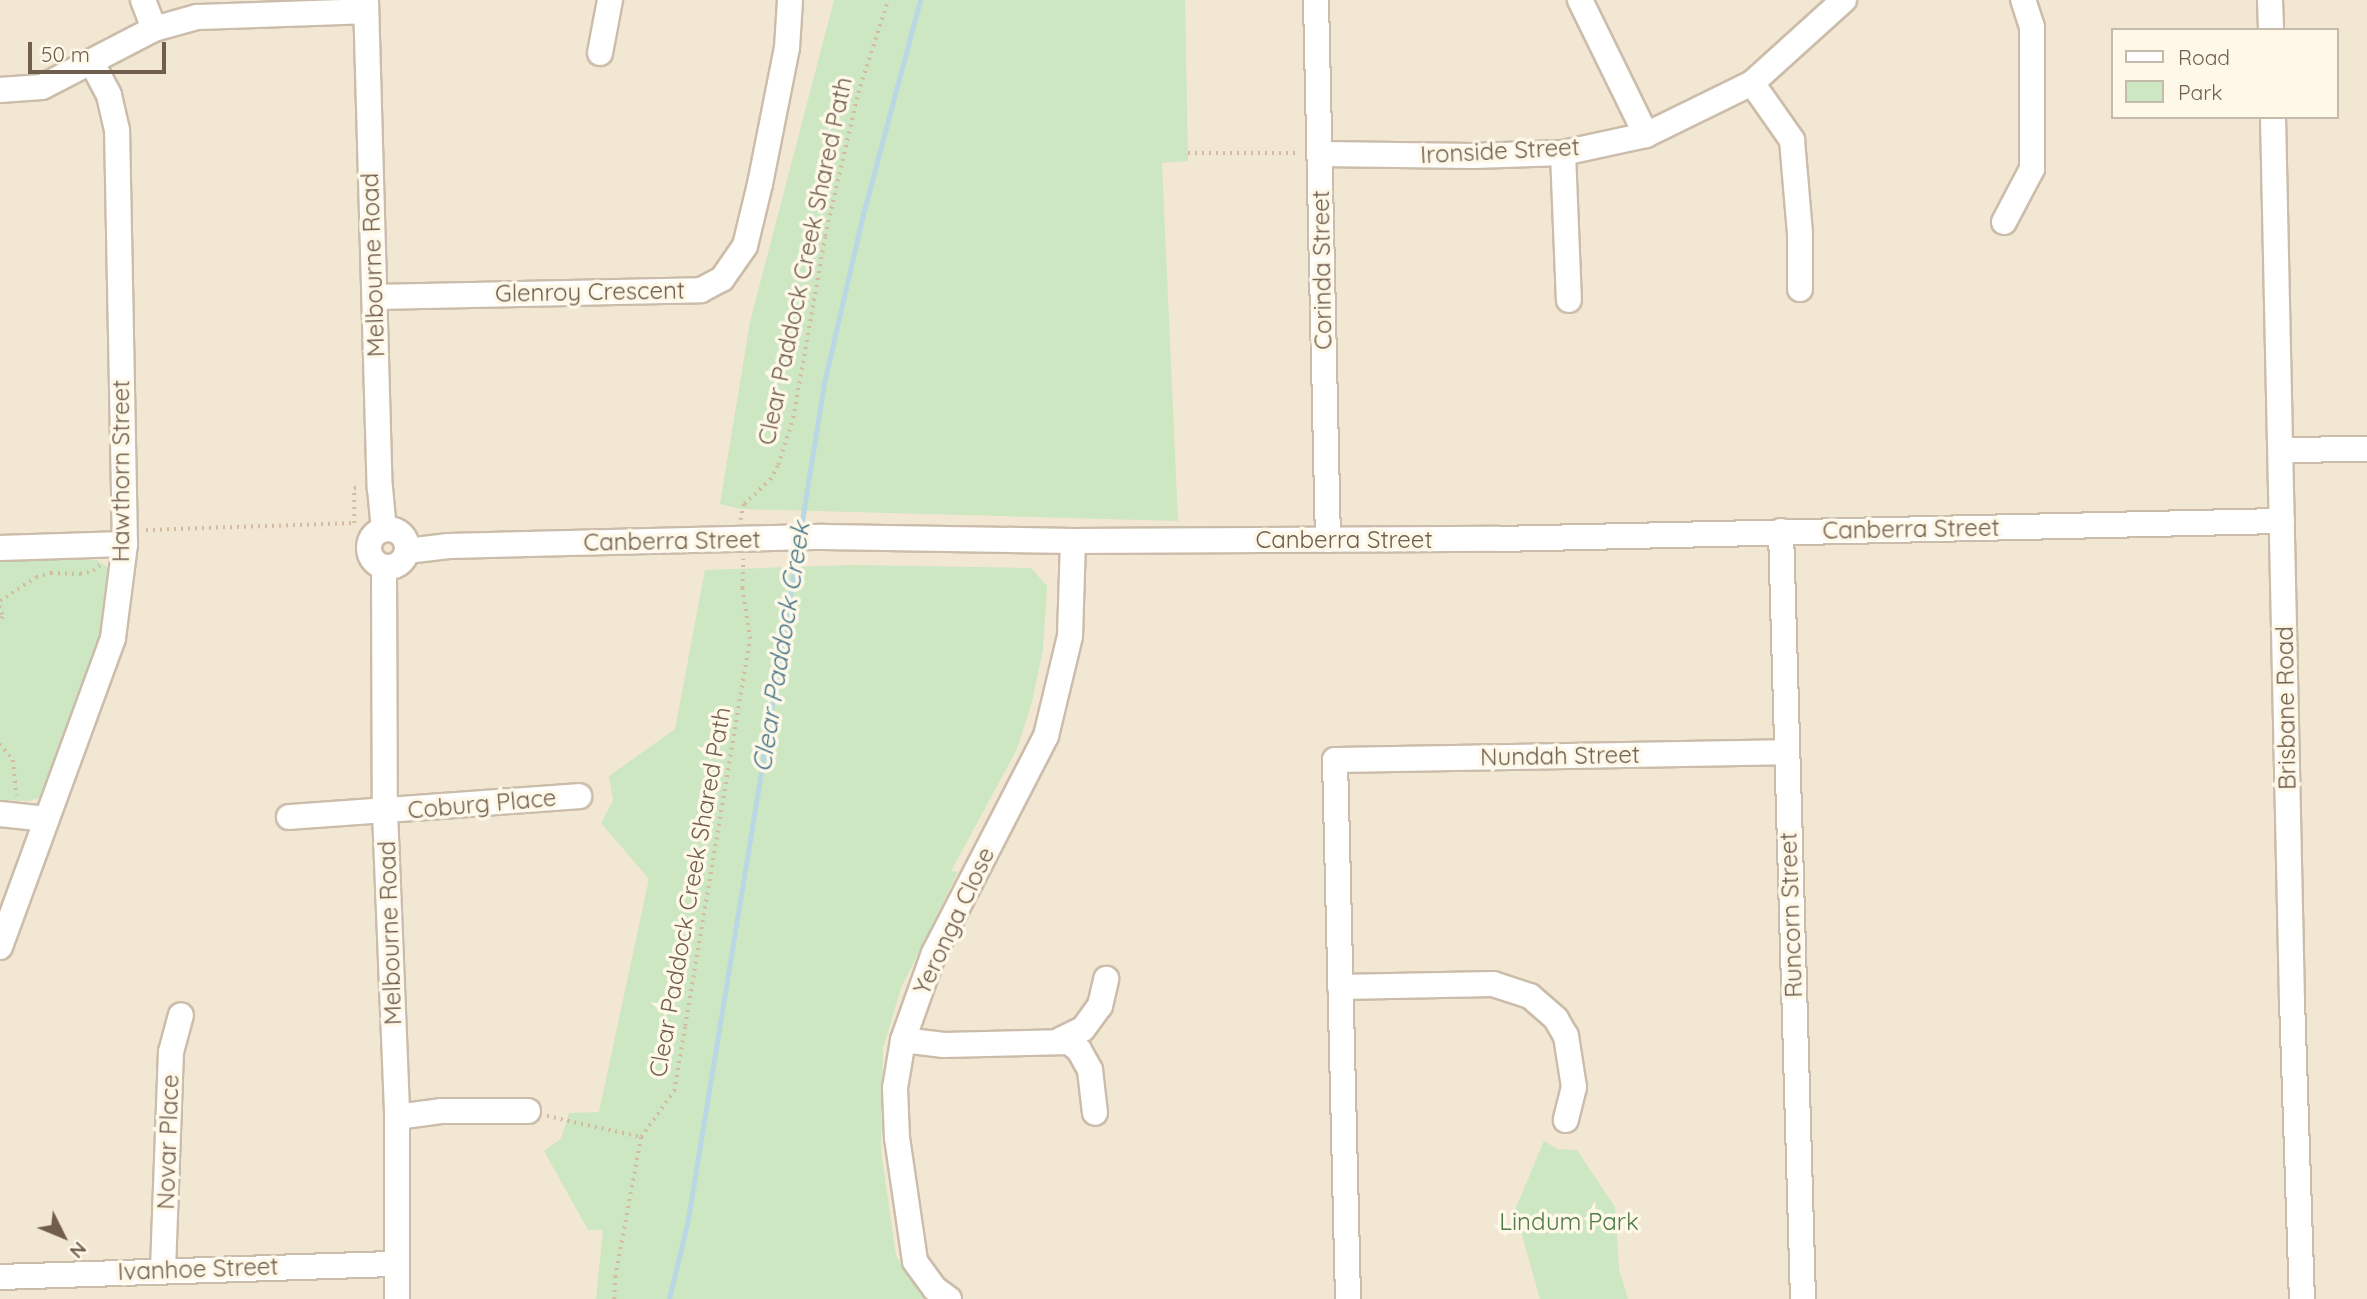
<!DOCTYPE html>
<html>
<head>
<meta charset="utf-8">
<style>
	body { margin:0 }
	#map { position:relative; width:2367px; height:1299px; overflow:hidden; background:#fbf4e3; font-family:Quicksand,sans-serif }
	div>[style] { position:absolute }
	.residential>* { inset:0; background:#f2e7d2 }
	.green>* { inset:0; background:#cde7c2 }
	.stream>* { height:5px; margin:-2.5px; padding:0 2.5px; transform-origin:2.5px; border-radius:2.5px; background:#b9d8e3 }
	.path>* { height:3.5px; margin-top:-1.75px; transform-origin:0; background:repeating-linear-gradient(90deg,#d3baa0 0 2px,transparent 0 7px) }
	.roads { filter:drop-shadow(2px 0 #cbbdaa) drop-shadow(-2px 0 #cbbdaa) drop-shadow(0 2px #cbbdaa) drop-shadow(0 -2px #cbbdaa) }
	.minor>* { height:24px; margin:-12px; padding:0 12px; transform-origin:12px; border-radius:12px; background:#fff }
	.minor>.ring { margin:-12px; padding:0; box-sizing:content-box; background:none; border:24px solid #fff; border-radius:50% }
	span { translate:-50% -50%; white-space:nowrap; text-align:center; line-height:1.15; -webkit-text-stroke:7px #fef8e9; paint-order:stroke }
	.street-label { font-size:24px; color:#715d4b }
	.park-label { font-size:24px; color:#507c46 }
	.water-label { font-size:26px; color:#49788a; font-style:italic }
	.legend { position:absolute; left:2111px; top:28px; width:228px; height:91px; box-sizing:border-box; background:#fef8e9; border:2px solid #c6baaa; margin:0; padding:9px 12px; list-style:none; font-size:21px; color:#715d4b }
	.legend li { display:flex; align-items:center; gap:14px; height:35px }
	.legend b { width:35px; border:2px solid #c6baaa }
	.north { position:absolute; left:28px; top:1201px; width:70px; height:70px; -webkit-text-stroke:5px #fef8e9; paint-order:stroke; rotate:133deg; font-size:19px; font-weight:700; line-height:28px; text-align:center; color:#715d4b }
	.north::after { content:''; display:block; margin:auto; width:24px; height:32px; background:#715d4b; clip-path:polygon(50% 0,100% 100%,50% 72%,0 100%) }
	.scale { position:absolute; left:28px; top:42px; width:138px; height:32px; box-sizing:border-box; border:4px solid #715d4b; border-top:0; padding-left:9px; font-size:21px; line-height:24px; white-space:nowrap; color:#715d4b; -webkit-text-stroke:5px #fef8e9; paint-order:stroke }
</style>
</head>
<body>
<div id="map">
	<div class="residential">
		<i style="clip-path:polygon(evenodd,0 0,2367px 0,2367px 1299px,0 1299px,0 0,2113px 30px,2337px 30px,2337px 117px,2113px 117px,2113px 30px)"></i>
	</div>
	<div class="green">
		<i style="clip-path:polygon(834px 0,1185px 0,1188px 161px,1162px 163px,1178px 521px,741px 509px,720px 504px,750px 322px)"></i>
		<i style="clip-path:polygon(0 560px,97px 560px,111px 570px,103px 631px,42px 797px,29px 801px,0 800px)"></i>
		<i style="clip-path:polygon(853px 565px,1031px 568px,1047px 586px,1043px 649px,1032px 702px,1017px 749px,951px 871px,958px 872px,901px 988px,883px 1048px,881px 1151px,896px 1256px,923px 1299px,596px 1299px,603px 1230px,588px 1230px,544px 1151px,561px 1139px,569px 1113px,599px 1112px,649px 879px,601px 823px,613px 801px,609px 776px,675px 729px,705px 570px)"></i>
		<i style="clip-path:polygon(1544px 1141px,1558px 1149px,1577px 1150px,1615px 1207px,1619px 1269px,1628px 1299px,1540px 1299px,1515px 1210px)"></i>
	</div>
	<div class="stream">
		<i style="left:800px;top:533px;width:152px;rotate:-80.9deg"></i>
		<i style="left:824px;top:383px;width:169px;rotate:-77deg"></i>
		<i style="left:862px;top:218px;width:226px;rotate:-75.1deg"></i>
		<i style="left:669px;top:1299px;width:82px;rotate:-76.6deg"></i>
		<i style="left:688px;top:1219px;width:682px;rotate:-80.72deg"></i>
	</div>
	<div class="path">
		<i style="left:1188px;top:153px;width:112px"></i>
		<i style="left:740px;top:520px;width:16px;rotate:-76deg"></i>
		<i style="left:744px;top:504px;width:35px;rotate:-43deg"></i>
		<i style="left:770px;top:480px;width:17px;rotate:-62deg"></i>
		<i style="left:778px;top:465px;width:49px;rotate:-72.3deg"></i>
		<i style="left:793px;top:418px;width:185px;rotate:-80deg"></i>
		<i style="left:825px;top:236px;width:147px;rotate:-77deg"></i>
		<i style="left:858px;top:93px;width:98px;rotate:-72.1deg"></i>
		<i style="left:146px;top:530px;width:208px;rotate:-1.9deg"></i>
		<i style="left:354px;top:523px;width:35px;rotate:-90deg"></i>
		<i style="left:354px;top:488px;width:6px"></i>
		<i style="left:0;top:601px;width:43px;rotate:-33.7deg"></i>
		<i style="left:36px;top:577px;width:16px;rotate:-15deg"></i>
		<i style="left:51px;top:573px;width:29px;rotate:2deg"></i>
		<i style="left:80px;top:574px;width:13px;rotate:-13deg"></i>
		<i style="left:93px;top:571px;width:9px;rotate:-41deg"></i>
		<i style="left:0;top:606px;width:11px;rotate:75deg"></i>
		<i style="left:3px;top:617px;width:7px;rotate:117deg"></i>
		<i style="left:0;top:744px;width:21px;rotate:51deg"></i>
		<i style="left:13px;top:760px;width:36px;rotate:84deg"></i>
		<i style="left:547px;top:1116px;width:96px;rotate:12.6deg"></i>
		<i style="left:614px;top:1299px;width:22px;rotate:-87deg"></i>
		<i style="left:615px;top:1277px;width:142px;rotate:-79.5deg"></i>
		<i style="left:641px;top:1137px;width:57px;rotate:-54.3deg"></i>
		<i style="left:674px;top:1091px;width:66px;rotate:-80.4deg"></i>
		<i style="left:685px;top:1026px;width:392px;rotate:-80.5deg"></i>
		<i style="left:750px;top:639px;width:52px;rotate:-98.9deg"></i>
		<i style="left:742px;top:588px;width:29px;rotate:-88deg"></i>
	</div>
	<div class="roads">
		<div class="minor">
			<i style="left:143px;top:0;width:31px;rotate:69deg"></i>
			<i style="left:366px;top:0;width:488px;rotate:88.4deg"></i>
			<i style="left:380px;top:488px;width:42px;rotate:84.6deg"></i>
			<i style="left:1316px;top:0;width:540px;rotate:88.73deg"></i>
			<i style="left:1580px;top:0;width:150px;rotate:63.9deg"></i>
			<i style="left:2270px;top:0;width:30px;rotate:88deg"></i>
			<i style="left:600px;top:53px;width:54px;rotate:-79.3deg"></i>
			<i style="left:1752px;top:83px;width:70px;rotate:54.9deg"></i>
			<i style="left:1792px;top:140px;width:93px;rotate:85.1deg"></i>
			<i style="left:1800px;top:233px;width:56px;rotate:90deg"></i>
			<i style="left:0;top:90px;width:42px;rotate:-4.1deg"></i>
			<i style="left:42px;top:87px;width:126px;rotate:-27.4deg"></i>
			<i style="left:154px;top:29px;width:45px;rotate:-15.6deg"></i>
			<i style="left:197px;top:17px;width:169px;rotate:-2deg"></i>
			<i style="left:2273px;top:117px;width:883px;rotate:88.77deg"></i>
			<i style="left:2292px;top:1000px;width:299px;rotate:88.1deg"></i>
			<i style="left:1563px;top:153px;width:147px;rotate:87.7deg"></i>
			<i style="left:1320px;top:154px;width:154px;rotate:0.7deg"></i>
			<i style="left:1474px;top:156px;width:89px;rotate:-1.9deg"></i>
			<i style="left:1563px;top:153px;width:85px;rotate:-12.2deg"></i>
			<i style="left:1646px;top:135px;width:118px;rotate:-26.1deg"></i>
			<i style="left:1752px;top:83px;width:124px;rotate:-42.1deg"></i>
			<i style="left:2004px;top:222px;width:60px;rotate:-62.2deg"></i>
			<i style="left:2032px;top:169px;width:142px;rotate:-90deg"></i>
			<i style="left:2032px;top:27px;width:28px;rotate:-108deg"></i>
			<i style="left:375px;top:297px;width:326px;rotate:-1.2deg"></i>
			<i style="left:701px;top:290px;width:24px;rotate:-28deg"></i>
			<i style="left:722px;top:279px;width:40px;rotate:-55.1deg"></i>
			<i style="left:745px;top:246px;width:64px;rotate:-76.4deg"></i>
			<i style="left:760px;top:184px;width:139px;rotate:-78.8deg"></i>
			<i style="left:787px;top:48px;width:48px;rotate:-86.4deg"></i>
			<i style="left:2281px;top:450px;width:86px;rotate:-0.7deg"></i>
			<i class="ring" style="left:369px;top:529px;width:14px;height:14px"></i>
			<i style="left:1781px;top:531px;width:768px;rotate:88.36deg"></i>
			<i style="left:0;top:548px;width:125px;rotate:-1.8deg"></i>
			<i style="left:407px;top:551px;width:42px;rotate:-6.8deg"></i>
			<i style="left:449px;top:546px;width:375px;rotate:-1.4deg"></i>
			<i style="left:824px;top:537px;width:249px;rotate:0.9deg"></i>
			<i style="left:1073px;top:541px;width:425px;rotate:-0.3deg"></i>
			<i style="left:1498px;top:539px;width:784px;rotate:-1.32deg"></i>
			<i style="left:384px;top:567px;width:245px;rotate:89.8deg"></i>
			<i style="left:385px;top:812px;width:305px;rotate:87.7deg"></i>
			<i style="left:397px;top:1117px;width:182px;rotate:90deg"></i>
			<i style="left:0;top:814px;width:47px;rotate:6.1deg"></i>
			<i style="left:289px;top:817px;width:291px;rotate:-4.1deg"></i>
			<i style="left:0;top:947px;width:329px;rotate:-69.9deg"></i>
			<i style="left:113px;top:638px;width:95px;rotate:-82.7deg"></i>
			<i style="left:125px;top:544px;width:414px;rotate:-91.1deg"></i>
			<i style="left:117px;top:130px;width:36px;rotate:-103deg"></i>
			<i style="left:109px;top:95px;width:36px;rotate:-118deg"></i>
			<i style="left:1340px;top:987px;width:153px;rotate:-1.1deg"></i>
			<i style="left:1493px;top:984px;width:39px;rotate:18deg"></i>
			<i style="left:1530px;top:996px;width:35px;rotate:41deg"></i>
			<i style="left:1556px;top:1019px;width:20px;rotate:60deg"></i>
			<i style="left:1566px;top:1036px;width:52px;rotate:81.1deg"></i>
			<i style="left:1574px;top:1087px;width:34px;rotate:104deg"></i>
			<i style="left:903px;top:1040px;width:41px;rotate:7deg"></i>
			<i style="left:944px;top:1045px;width:125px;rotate:-1.4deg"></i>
			<i style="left:1069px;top:1042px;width:13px;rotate:39deg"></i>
			<i style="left:1079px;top:1050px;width:23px;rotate:61deg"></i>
			<i style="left:1090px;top:1070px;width:43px;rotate:83.4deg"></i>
			<i style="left:1060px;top:1040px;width:25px;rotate:-26deg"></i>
			<i style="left:1083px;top:1029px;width:29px;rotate:-54deg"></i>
			<i style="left:1100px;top:1006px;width:28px;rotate:-77deg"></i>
			<i style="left:397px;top:1117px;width:44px;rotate:-7.8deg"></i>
			<i style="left:441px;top:1111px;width:87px"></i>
			<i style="left:163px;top:1269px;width:217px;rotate:-87.9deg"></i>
			<i style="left:171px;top:1052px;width:38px;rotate:-75deg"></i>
			<i style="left:0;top:1277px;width:396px;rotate:-1.9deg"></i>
			<i style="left:949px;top:1299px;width:17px;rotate:-144deg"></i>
			<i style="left:935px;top:1289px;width:34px;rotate:-126deg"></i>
			<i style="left:915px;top:1261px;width:124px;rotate:-98.3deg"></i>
			<i style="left:897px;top:1138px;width:50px;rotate:-92.3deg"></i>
			<i style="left:895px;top:1088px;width:49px;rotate:-80.5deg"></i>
			<i style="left:903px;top:1040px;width:92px;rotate:-70.4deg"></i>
			<i style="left:934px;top:953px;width:244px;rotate:-62.7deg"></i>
			<i style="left:1046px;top:736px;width:103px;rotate:-76.5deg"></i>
			<i style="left:1070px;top:636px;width:95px;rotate:-88.2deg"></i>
			<i style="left:1348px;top:1299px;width:539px;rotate:-91.38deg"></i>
			<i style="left:1335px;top:760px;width:451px;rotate:-1deg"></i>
		</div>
	</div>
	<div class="street-label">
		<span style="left:1500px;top:151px;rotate:-3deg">Ironside Street</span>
		<span style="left:805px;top:261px;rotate:-78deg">Clear Paddock Creek Shared Path</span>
		<span style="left:373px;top:265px;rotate:-92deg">Melbourne Road</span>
		<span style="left:1322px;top:270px;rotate:-91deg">Corinda Street</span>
		<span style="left:590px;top:292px;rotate:-1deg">Glenroy Crescent</span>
		<span style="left:121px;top:471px;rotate:-90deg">Hawthorn Street</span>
		<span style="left:1911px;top:529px;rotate:-1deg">Canberra Street</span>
		<span style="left:1344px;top:540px">Canberra Street</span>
		<span style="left:672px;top:541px;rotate:-1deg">Canberra Street</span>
		<span style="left:2286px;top:708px;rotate:-91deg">Brisbane Road</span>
		<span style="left:1560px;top:756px;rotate:-1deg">Nundah Street</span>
		<span style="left:482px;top:804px;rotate:-5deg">Coburg Place</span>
		<span style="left:690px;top:892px;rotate:-80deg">Clear Paddock Creek Shared Path</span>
		<span style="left:1791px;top:915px;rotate:-92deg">Runcorn Street</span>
		<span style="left:954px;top:921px;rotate:-65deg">Yeronga Close</span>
		<span style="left:390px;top:933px;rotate:-92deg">Melbourne Road</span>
		<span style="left:168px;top:1142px;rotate:-88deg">Novar Place</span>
		<span style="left:198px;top:1269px;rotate:-2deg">Ivanhoe Street</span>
	</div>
	<div class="park-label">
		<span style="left:1569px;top:1222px">Lindum Park</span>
	</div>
	<div class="water-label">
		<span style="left:781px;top:647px;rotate:-81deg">Clear Paddock Creek</span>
	</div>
	<ul class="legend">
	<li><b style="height:9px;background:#fff"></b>Road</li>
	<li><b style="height:19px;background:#cde7c2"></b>Park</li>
	</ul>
	<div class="north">N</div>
	<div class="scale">50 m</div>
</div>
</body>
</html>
